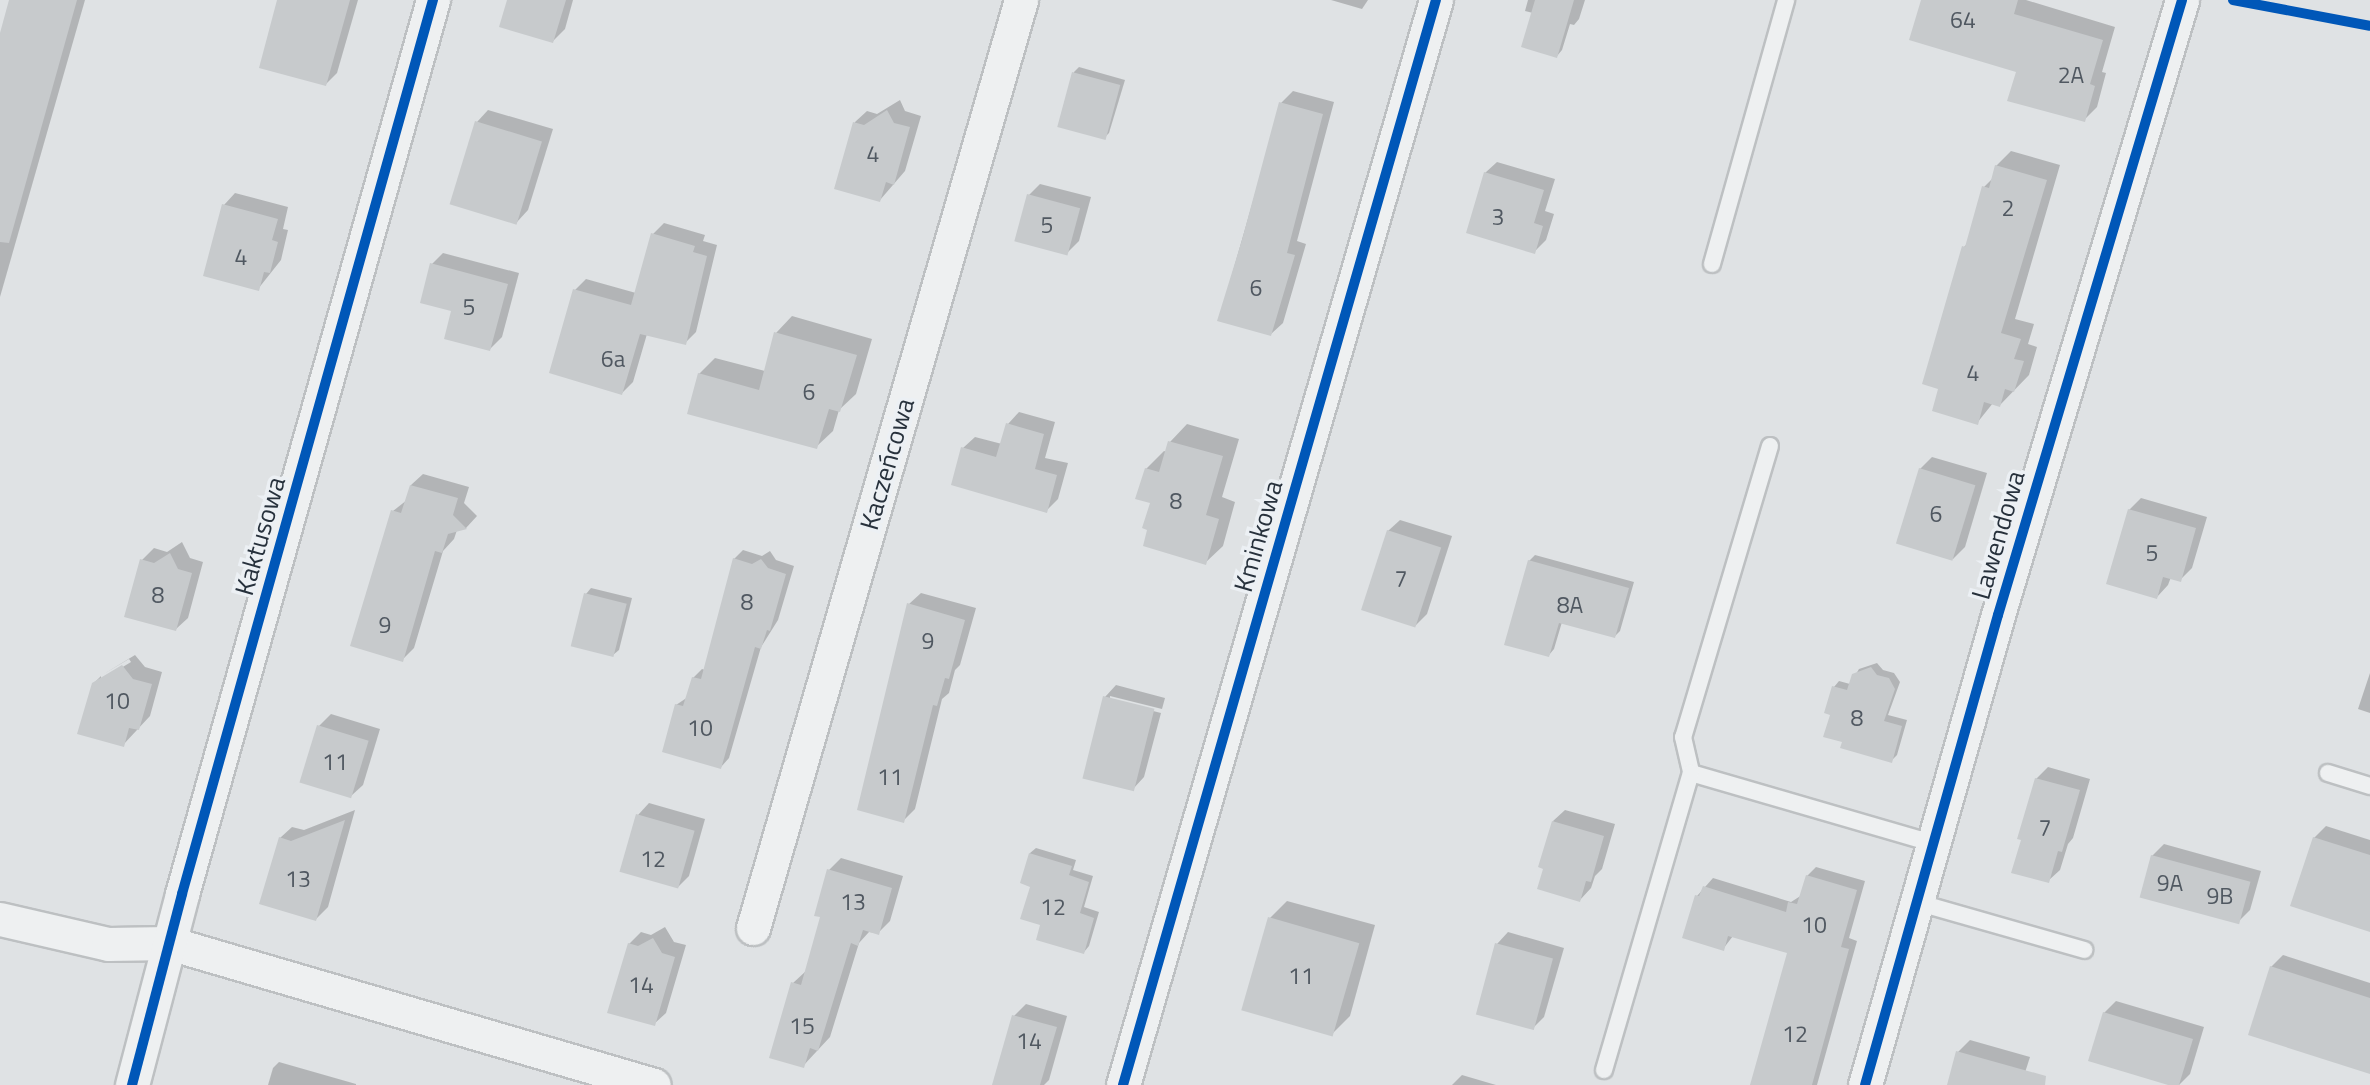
<!DOCTYPE html>
<html>
<head>
<meta charset="utf-8">
<style>
	body { margin:0 }
	#map { position:relative; width:2370px; height:1085px; overflow:hidden; background:#dfe2e4; font-family:"Titillium Web",sans-serif }
	div>[style] { position:absolute }
	.shadow>* { inset:0; background:#0003 }
	.building>* { inset:0; background:#c7cacc; transform-origin:0 0 }
	.roads { filter:drop-shadow(2px 0 #bdc0c2) drop-shadow(-2px 0 #bdc0c2) drop-shadow(0 2px #bdc0c2) drop-shadow(0 -2px #bdc0c2) }
	.lane>* { height:16px; margin:-8px; padding:0 8px; transform-origin:8px; border-radius:8px; background:#eef0f1 }
	.street>* { height:33px; margin:-16.5px; padding:0 16.5px; transform-origin:16.5px; border-radius:16.5px; background:#eef0f1 }
	.cycleway>* { height:10px; margin:-5px; padding:0 5px; transform-origin:5px; border-radius:5px; background:#0057b8 }
	span { translate:-50% -50%; white-space:nowrap; text-align:center; line-height:1.15; -webkit-text-stroke:7px #ecf0f4; paint-order:stroke }
	.number-label { font-size:23px; color:#505861 }
	.number-label span { -webkit-text-stroke-width:0 }
	.street-label { font-size:26px; color:#27313c }
</style>
</head>
<body>
<div id="map">
	<div class="shadow">
		<i style="clip-path:polygon(12px 0,85px 0,0 297px,0 41px)"></i>
		<i style="clip-path:polygon(279px 0,358px 0,337px 73px,326px 84px)"></i>
		<i style="clip-path:polygon(509px 0,573px 0,565px 29px,553px 41px)"></i>
		<i style="clip-path:polygon(1331px 0,1368px 0,1362px 9px)"></i>
		<i style="clip-path:polygon(1528px 0,1585px 0,1579px 19px,1574px 25px,1570px 24px,1562px 50px,1557px 56px,1533px 13px,1525px 11px)"></i>
		<i style="clip-path:polygon(1923px 0,2026px 0,2115px 27px,2102px 72px,2106px 73px,2097px 107px,2084px 120px)"></i>
		<i style="clip-path:polygon(1079px 67px,1125px 80px,1109px 133px,1104px 138px,1059px 126px,1074px 72px)"></i>
		<i style="clip-path:polygon(1293px 91px,1334px 102px,1297px 241px,1306px 244px,1283px 323px,1271px 334px,1219px 320px,1281px 103px)"></i>
		<i style="clip-path:polygon(900px 100px,905px 111px,921px 116px,905px 171px,880px 200px,836px 187px,855px 122px,867px 111px,877px 114px)"></i>
		<i style="clip-path:polygon(488px 110px,553px 129px,528px 210px,517px 222px,477px 122px)"></i>
		<i style="clip-path:polygon(2011px 151px,2060px 165px,2015px 319px,2034px 324px,2028px 344px,2037px 347px,2029px 375px,2000px 405px,1993px 403px,1977px 423px,1941px 387px,1964px 247px,1968px 243px,1984px 187px,1993px 178px,1996px 166px)"></i>
		<i style="clip-path:polygon(1497px 162px,1555px 179px,1545px 211px,1554px 214px,1546px 240px,1534px 252px,1485px 173px)"></i>
		<i style="clip-path:polygon(1040px 184px,1091px 197px,1079px 241px,1067px 253px,1029px 195px)"></i>
		<i style="clip-path:polygon(235px 193px,288px 207px,283px 229px,288px 230px,281px 260px,258px 289px,224px 205px)"></i>
		<i style="clip-path:polygon(664px 223px,705px 235px,703px 241px,717px 245px,696px 332px,685px 343px,647px 334px,633px 382px,622px 393px,575px 290px,586px 279px,636px 293px,653px 234px)"></i>
		<i style="clip-path:polygon(443px 253px,519px 273px,502px 337px,490px 349px,453px 310px,432px 264px)"></i>
		<i style="clip-path:polygon(792px 316px,872px 339px,856px 394px,839px 410px,833px 431px,816px 447px,699px 374px,715px 358px,765px 371px,776px 333px)"></i>
		<i style="clip-path:polygon(1019px 412px,1055px 422px,1045px 458px,1068px 463px,1058px 499px,1046px 511px,963px 448px,975px 437px,1002px 444px,1008px 424px)"></i>
		<i style="clip-path:polygon(1187px 424px,1239px 439px,1222px 497px,1235px 502px,1223px 546px,1205px 563px,1152px 502px,1146px 469px,1164px 451px,1167px 452px,1170px 442px)"></i>
		<i style="clip-path:polygon(1932px 457px,1987px 473px,1965px 547px,1953px 559px,1920px 469px)"></i>
		<i style="clip-path:polygon(423px 474px,469px 487px,464px 503px,477px 516px,466px 528px,457px 530px,454px 539px,443px 551px,414px 648px,402px 660px,393px 511px,407px 500px,411px 485px)"></i>
		<i style="clip-path:polygon(2141px 498px,2207px 517px,2192px 568px,2180px 580px,2171px 577px,2168px 585px,2157px 597px,2129px 510px)"></i>
		<i style="clip-path:polygon(1400px 520px,1452px 536px,1427px 614px,1415px 626px,1388px 531px)"></i>
		<i style="clip-path:polygon(182px 542px,190px 558px,203px 562px,188px 618px,176px 629px,142px 560px,154px 548px,167px 552px)"></i>
		<i style="clip-path:polygon(743px 550px,762px 556px,770px 551px,776px 560px,794px 566px,778px 620px,761px 647px,729px 758px,721px 767px,676px 705px,688px 697px,693px 678px,702px 669px,705px 670px,734px 559px)"></i>
		<i style="clip-path:polygon(1535px 555px,1634px 582px,1620px 631px,1615px 636px,1562px 622px,1554px 649px,1549px 655px,1529px 561px)"></i>
		<i style="clip-path:polygon(591px 588px,632px 598px,619px 650px,613px 655px,586px 594px)"></i>
		<i style="clip-path:polygon(921px 593px,976px 608px,960px 665px,955px 670px,949px 693px,942px 699px,915px 809px,903px 821px,909px 604px)"></i>
		<i style="clip-path:polygon(135px 655px,145px 667px,162px 672px,150px 716px,123px 745px,93px 684px,101px 676px,101px 680px,131px 662px,129px 659px,102px 675px)"></i>
		<i style="clip-path:polygon(1877px 663px,1883px 670px,1894px 673px,1900px 682px,1888px 715px,1907px 720px,1897px 755px,1891px 761px,1844px 741px,1832px 714px,1834px 687px,1839px 681px,1850px 684px,1859px 669px)"></i>
		<i style="clip-path:polygon(2370px 673px,2370px 713px,2358px 709px)"></i>
		<i style="clip-path:polygon(1116px 685px,1165px 698px,1162px 709px,1110px 696px,1110px 700px,1161px 713px,1144px 777px,1133px 789px,1105px 697px)"></i>
		<i style="clip-path:polygon(331px 714px,380px 729px,363px 785px,351px 796px,319px 726px)"></i>
		<i style="clip-path:polygon(2048px 767px,2090px 779px,2073px 838px,2068px 844px,2060px 870px,2048px 881px,2036px 779px)"></i>
		<i style="clip-path:polygon(649px 803px,705px 819px,689px 876px,677px 888px,638px 815px)"></i>
		<i style="clip-path:polygon(355px 810px,328px 907px,316px 919px,280px 838px,292px 827px,304px 830px)"></i>
		<i style="clip-path:polygon(1565px 810px,1615px 824px,1602px 869px,1595px 876px,1591px 888px,1580px 900px,1553px 821px)"></i>
		<i style="clip-path:polygon(2326px 826px,2370px 840px,2370px 930px,2314px 838px)"></i>
		<i style="clip-path:polygon(2164px 844px,2261px 871px,2250px 910px,2238px 922px,2152px 856px)"></i>
		<i style="clip-path:polygon(1036px 848px,1076px 860px,1073px 870px,1093px 876px,1084px 907px,1099px 912px,1089px 946px,1084px 952px,1042px 924px,1032px 886px,1030px 853px)"></i>
		<i style="clip-path:polygon(841px 858px,903px 876px,890px 921px,878px 933px,869px 932px,859px 943px,830px 1037px,803px 1066px,793px 983px,806px 971px,822px 916px,829px 870px)"></i>
		<i style="clip-path:polygon(1816px 867px,1865px 881px,1849px 938px,1857px 941px,1817px 1085px,1754px 1085px,1789px 952px,1733px 936px,1723px 949px,1697px 896px,1713px 878px,1791px 902px,1802px 895px,1807px 876px)"></i>
		<i style="clip-path:polygon(1287px 901px,1375px 925px,1350px 1016px,1333px 1033px,1270px 918px)"></i>
		<i style="clip-path:polygon(665px 927px,674px 942px,686px 945px,666px 1013px,654px 1024px,629px 944px,641px 932px,651px 935px)"></i>
		<i style="clip-path:polygon(1508px 932px,1564px 948px,1544px 1017px,1532px 1029px,1497px 944px)"></i>
		<i style="clip-path:polygon(2283px 955px,2370px 983px,2370px 1073px,2271px 967px)"></i>
		<i style="clip-path:polygon(2116px 1001px,2204px 1027px,2190px 1074px,2179px 1085px,2175px 1085px,2104px 1013px)"></i>
		<i style="clip-path:polygon(1026px 1004px,1067px 1016px,1049px 1080px,1044px 1085px,1014px 1085px,1014px 1016px)"></i>
		<i style="clip-path:polygon(1970px 1040px,2030px 1057px,2021px 1085px,1948px 1085px,1958px 1052px)"></i>
		<i style="clip-path:polygon(279px 1062px,356px 1084px,356px 1085px,268px 1085px,273px 1068px)"></i>
		<i style="clip-path:polygon(1462px 1075px,1496px 1085px,1452px 1085px)"></i>
	</div>
	<div class="building">
		<i style="clip-path:polygon(9px 0,77px 0,9px 243px,0 242px,0 33px)"></i>
		<i style="clip-path:polygon(277px 0,350px 0,326px 86px,259px 68px)"></i>
		<i style="clip-path:polygon(507px 0,566px 0,553px 43px,499px 27px)"></i>
		<i style="clip-path:polygon(1535px 0,1574px 0,1557px 58px,1521px 47px)"></i>
		<i style="clip-path:polygon(1921px 0,2018px 0,2014px 14px,2103px 40px,2090px 84px,2095px 86px,2085px 122px,2007px 101px,2016px 72px,1909px 40px)"></i>
		<i style="left:1072px;top:72px;width:50px;height:57px;rotate:15deg"></i>
		<i style="clip-path:polygon(1279px 102px,1323px 114px,1287px 253px,1295px 255px,1271px 336px,1217px 321px,1242px 240px)"></i>
		<i style="clip-path:polygon(887px 110px,894px 123px,910px 127px,894px 185px,886px 182px,880px 202px,834px 189px,853px 122px,864px 125px)"></i>
		<i style="left:475px;top:121px;width:70px;height:87px;rotate:17deg"></i>
		<i style="clip-path:polygon(1995px 165px,2047px 180px,2001px 333px,2021px 339px,2014px 359px,2024px 361px,2014px 392px,2005px 389px,2000px 407px,1984px 402px,1978px 425px,1932px 411px,1938px 389px,1922px 384px,1962px 246px,1965px 247px,1982px 186px,1989px 188px)"></i>
		<i style="clip-path:polygon(1484px 172px,1544px 190px,1534px 223px,1543px 226px,1535px 254px,1466px 233px)"></i>
		<i style="left:1027px;top:194px;width:55px;height:49px;rotate:15deg"></i>
		<i style="clip-path:polygon(222px 204px,278px 219px,272px 240px,278px 242px,270px 273px,264px 272px,259px 291px,203px 276px)"></i>
		<i style="clip-path:polygon(651px 233px,695px 246px,693px 252px,707px 256px,686px 345px,640px 334px,622px 395px,549px 373px,573px 289px,631px 305px)"></i>
		<i style="clip-path:polygon(430px 263px,508px 284px,490px 351px,444px 339px,451px 311px,420px 303px)"></i>
		<i style="clip-path:polygon(774px 332px,857px 355px,840px 412px,829px 409px,817px 449px,687px 414px,698px 373px,759px 390px)"></i>
		<i style="clip-path:polygon(1006px 423px,1044px 434px,1035px 469px,1057px 475px,1047px 513px,951px 485px,961px 447px,996px 457px)"></i>
		<i style="clip-path:polygon(1168px 441px,1223px 456px,1206px 515px,1219px 519px,1206px 565px,1143px 546px,1147px 530px,1142px 528px,1150px 503px,1135px 499px,1145px 468px,1159px 472px)"></i>
		<i style="left:1919px;top:468px;width:59px;height:79px;rotate:17deg"></i>
		<i style="clip-path:polygon(410px 485px,458px 498px,453px 515px,467px 529px,448px 534px,442px 553px,435px 551px,403px 662px,350px 646px,391px 510px,401px 513px)"></i>
		<i style="clip-path:polygon(2128px 509px,2196px 528px,2181px 582px,2163px 577px,2157px 599px,2106px 584px)"></i>
		<i style="left:1387px;top:530px;width:57px;height:84px;rotate:18deg"></i>
		<i style="clip-path:polygon(170px 553px,178px 569px,192px 573px,176px 631px,124px 617px,140px 559px,154px 563px)"></i>
		<i style="clip-path:polygon(733px 558px,752px 564px,761px 559px,768px 568px,786px 574px,770px 631px,767px 630px,761px 649px,755px 647px,721px 769px,662px 752px,675px 704px,683px 706px,692px 677px,701px 679px)"></i>
		<i style="clip-path:polygon(1528px 560px,1629px 588px,1615px 638px,1559px 623px,1549px 657px,1504px 645px)"></i>
		<i style="left:584px;top:593px;width:44px;height:55px;rotate:14deg"></i>
		<i style="clip-path:polygon(907px 603px,965px 620px,949px 679px,945px 678px,937px 706px,933px 705px,904px 823px,857px 810px)"></i>
		<i style="clip-path:polygon(122px 665px,133px 679px,152px 684px,139px 730px,129px 728px,124px 747px,77px 734px,92px 683px)"></i>
		<i style="clip-path:polygon(1871px 667px,1877px 675px,1889px 678px,1895px 689px,1884px 721px,1902px 726px,1892px 763px,1840px 748px,1842px 742px,1823px 737px,1830px 715px,1824px 713px,1832px 686px,1847px 690px,1852px 674px)"></i>
		<i style="left:1103px;top:696px;width:53px;height:85px;rotate:14deg"></i>
		<i style="left:317px;top:725px;width:54px;height:60px;rotate:17deg"></i>
		<i style="clip-path:polygon(2035px 778px,2080px 790px,2062px 852px,2058px 851px,2049px 883px,2011px 873px,2021px 840px,2017px 839px)"></i>
		<i style="left:636px;top:814px;width:61px;height:60px;rotate:16deg"></i>
		<i style="clip-path:polygon(345px 820px,316px 921px,259px 904px,279px 837px,291px 841px)"></i>
		<i style="clip-path:polygon(1552px 821px,1604px 836px,1591px 882px,1586px 881px,1580px 902px,1537px 889px,1543px 869px,1538px 867px)"></i>
		<i style="clip-path:polygon(2313px 837px,2370px 855px,2370px 932px,2290px 906px)"></i>
		<i style="clip-path:polygon(1029px 853px,1072px 866px,1069px 875px,1089px 882px,1080px 913px,1094px 918px,1084px 954px,1036px 940px,1040px 925px,1020px 919px,1030px 887px,1020px 883px)"></i>
		<i style="left:2151px;top:855px;width:103px;height:44px;rotate:15deg"></i>
		<i style="clip-path:polygon(827px 869px,892px 888px,879px 935px,863px 930px,858px 946px,851px 943px,818px 1051px,810px 1048px,804px 1068px,769px 1058px,791px 982px,801px 985px,820px 917px,814px 916px)"></i>
		<i style="clip-path:polygon(1806px 875px,1857px 890px,1841px 947px,1849px 949px,1812px 1085px,1750px 1085px,1787px 953px,1728px 936px,1724px 951px,1682px 938px,1695px 895px,1699px 896px,1703px 886px,1786px 912px,1788px 902px,1797px 904px)"></i>
		<i style="left:1268px;top:917px;width:95px;height:97px;rotate:16deg"></i>
		<i style="clip-path:polygon(653px 938px,662px 953px,675px 957px,655px 1026px,607px 1013px,628px 943px,638px 946px)"></i>
		<i style="left:1495px;top:943px;width:60px;height:74px;rotate:15deg"></i>
		<i style="clip-path:polygon(2270px 966px,2370px 998px,2370px 1074px,2248px 1035px)"></i>
		<i style="clip-path:polygon(2103px 1012px,2193px 1039px,2179px 1085px,2168px 1085px,2088px 1061px)"></i>
		<i style="clip-path:polygon(1012px 1015px,1057px 1027px,1040px 1085px,992px 1085px)"></i>
		<i style="clip-path:polygon(1956px 1051px,2046px 1076px,2045px 1085px,1947px 1085px)"></i>
	</div>
	<div class="roads">
		<div class="lane">
			<i style="left:1712px;top:264px;width:274px;rotate:-74.3deg"></i>
			<i style="left:1770px;top:446px;width:304px;rotate:106.6deg"></i>
			<i style="left:1683px;top:737px;width:37px;rotate:77deg"></i>
			<i style="left:1691px;top:773px;width:251px;rotate:16.2deg"></i>
			<i style="left:2328px;top:773px;width:44px;rotate:17.2deg"></i>
			<i style="left:1916px;top:902px;width:175px;rotate:15.9deg"></i>
			<i style="left:1604px;top:1070px;width:309px;rotate:-73.7deg"></i>
		</div>
		<div class="street">
			<i style="left:0;top:919px;width:111px;rotate:13deg"></i>
			<i style="left:108px;top:944px;width:61px;rotate:-0.9deg"></i>
			<i style="left:169px;top:943px;width:505px;rotate:16.32deg"></i>
			<i style="left:753px;top:928px;width:966px;rotate:-73.89deg"></i>
			<i style="left:132px;top:1085px;width:197px;rotate:-75.3deg"></i>
			<i style="left:182px;top:894px;width:929px;rotate:-74.32deg"></i>
			<i style="left:1123px;top:1085px;width:1129px;rotate:-73.91deg"></i>
			<i style="left:1865px;top:1085px;width:488px;rotate:-74.2deg"></i>
			<i style="left:1998px;top:615px;width:642px;rotate:-73.34deg"></i>
		</div>
	</div>
	<div class="cycleway">
		<i style="left:2233px;top:0;width:139px;rotate:10.7deg"></i>
		<i style="left:132px;top:1085px;width:197px;rotate:-75.3deg"></i>
		<i style="left:182px;top:894px;width:929px;rotate:-74.32deg"></i>
		<i style="left:1123px;top:1085px;width:1129px;rotate:-73.91deg"></i>
		<i style="left:1865px;top:1085px;width:488px;rotate:-74.2deg"></i>
		<i style="left:1998px;top:615px;width:642px;rotate:-73.34deg"></i>
	</div>
	<div class="number-label">
		<span style="left:1963px;top:20px">64</span>
		<span style="left:2071px;top:75px">2A</span>
		<span style="left:873px;top:154px">4</span>
		<span style="left:2008px;top:208px">2</span>
		<span style="left:1498px;top:217px">3</span>
		<span style="left:1047px;top:225px">5</span>
		<span style="left:241px;top:257px">4</span>
		<span style="left:1256px;top:288px">6</span>
		<span style="left:469px;top:307px">5</span>
		<span style="left:613px;top:359px">6a</span>
		<span style="left:1973px;top:373px">4</span>
		<span style="left:809px;top:392px">6</span>
		<span style="left:1176px;top:501px">8</span>
		<span style="left:1936px;top:514px">6</span>
		<span style="left:2152px;top:553px">5</span>
		<span style="left:1401px;top:579px">7</span>
		<span style="left:158px;top:595px">8</span>
		<span style="left:747px;top:602px">8</span>
		<span style="left:1570px;top:605px">8A</span>
		<span style="left:385px;top:625px">9</span>
		<span style="left:928px;top:641px">9</span>
		<span style="left:117px;top:701px">10</span>
		<span style="left:1857px;top:718px">8</span>
		<span style="left:700px;top:728px">10</span>
		<span style="left:335px;top:762px">11</span>
		<span style="left:890px;top:777px">11</span>
		<span style="left:2045px;top:828px">7</span>
		<span style="left:653px;top:859px">12</span>
		<span style="left:298px;top:879px">13</span>
		<span style="left:2170px;top:883px">9A</span>
		<span style="left:2220px;top:896px">9B</span>
		<span style="left:853px;top:902px">13</span>
		<span style="left:1053px;top:907px">12</span>
		<span style="left:1814px;top:925px">10</span>
		<span style="left:1301px;top:976px">11</span>
		<span style="left:641px;top:985px">14</span>
		<span style="left:802px;top:1026px">15</span>
		<span style="left:1795px;top:1034px">12</span>
		<span style="left:1029px;top:1041px">14</span>
	</div>
	<div class="street-label">
		<span style="left:887px;top:464px;rotate:-74deg">Kaczeńcowa</span>
		<span style="left:1998px;top:535px;rotate:-74deg">Lawendowa</span>
		<span style="left:260px;top:536px;rotate:-74deg">Kaktusowa</span>
		<span style="left:1258px;top:536px;rotate:-74deg">Kminkowa</span>
	</div>
</div>
</body>
</html>
